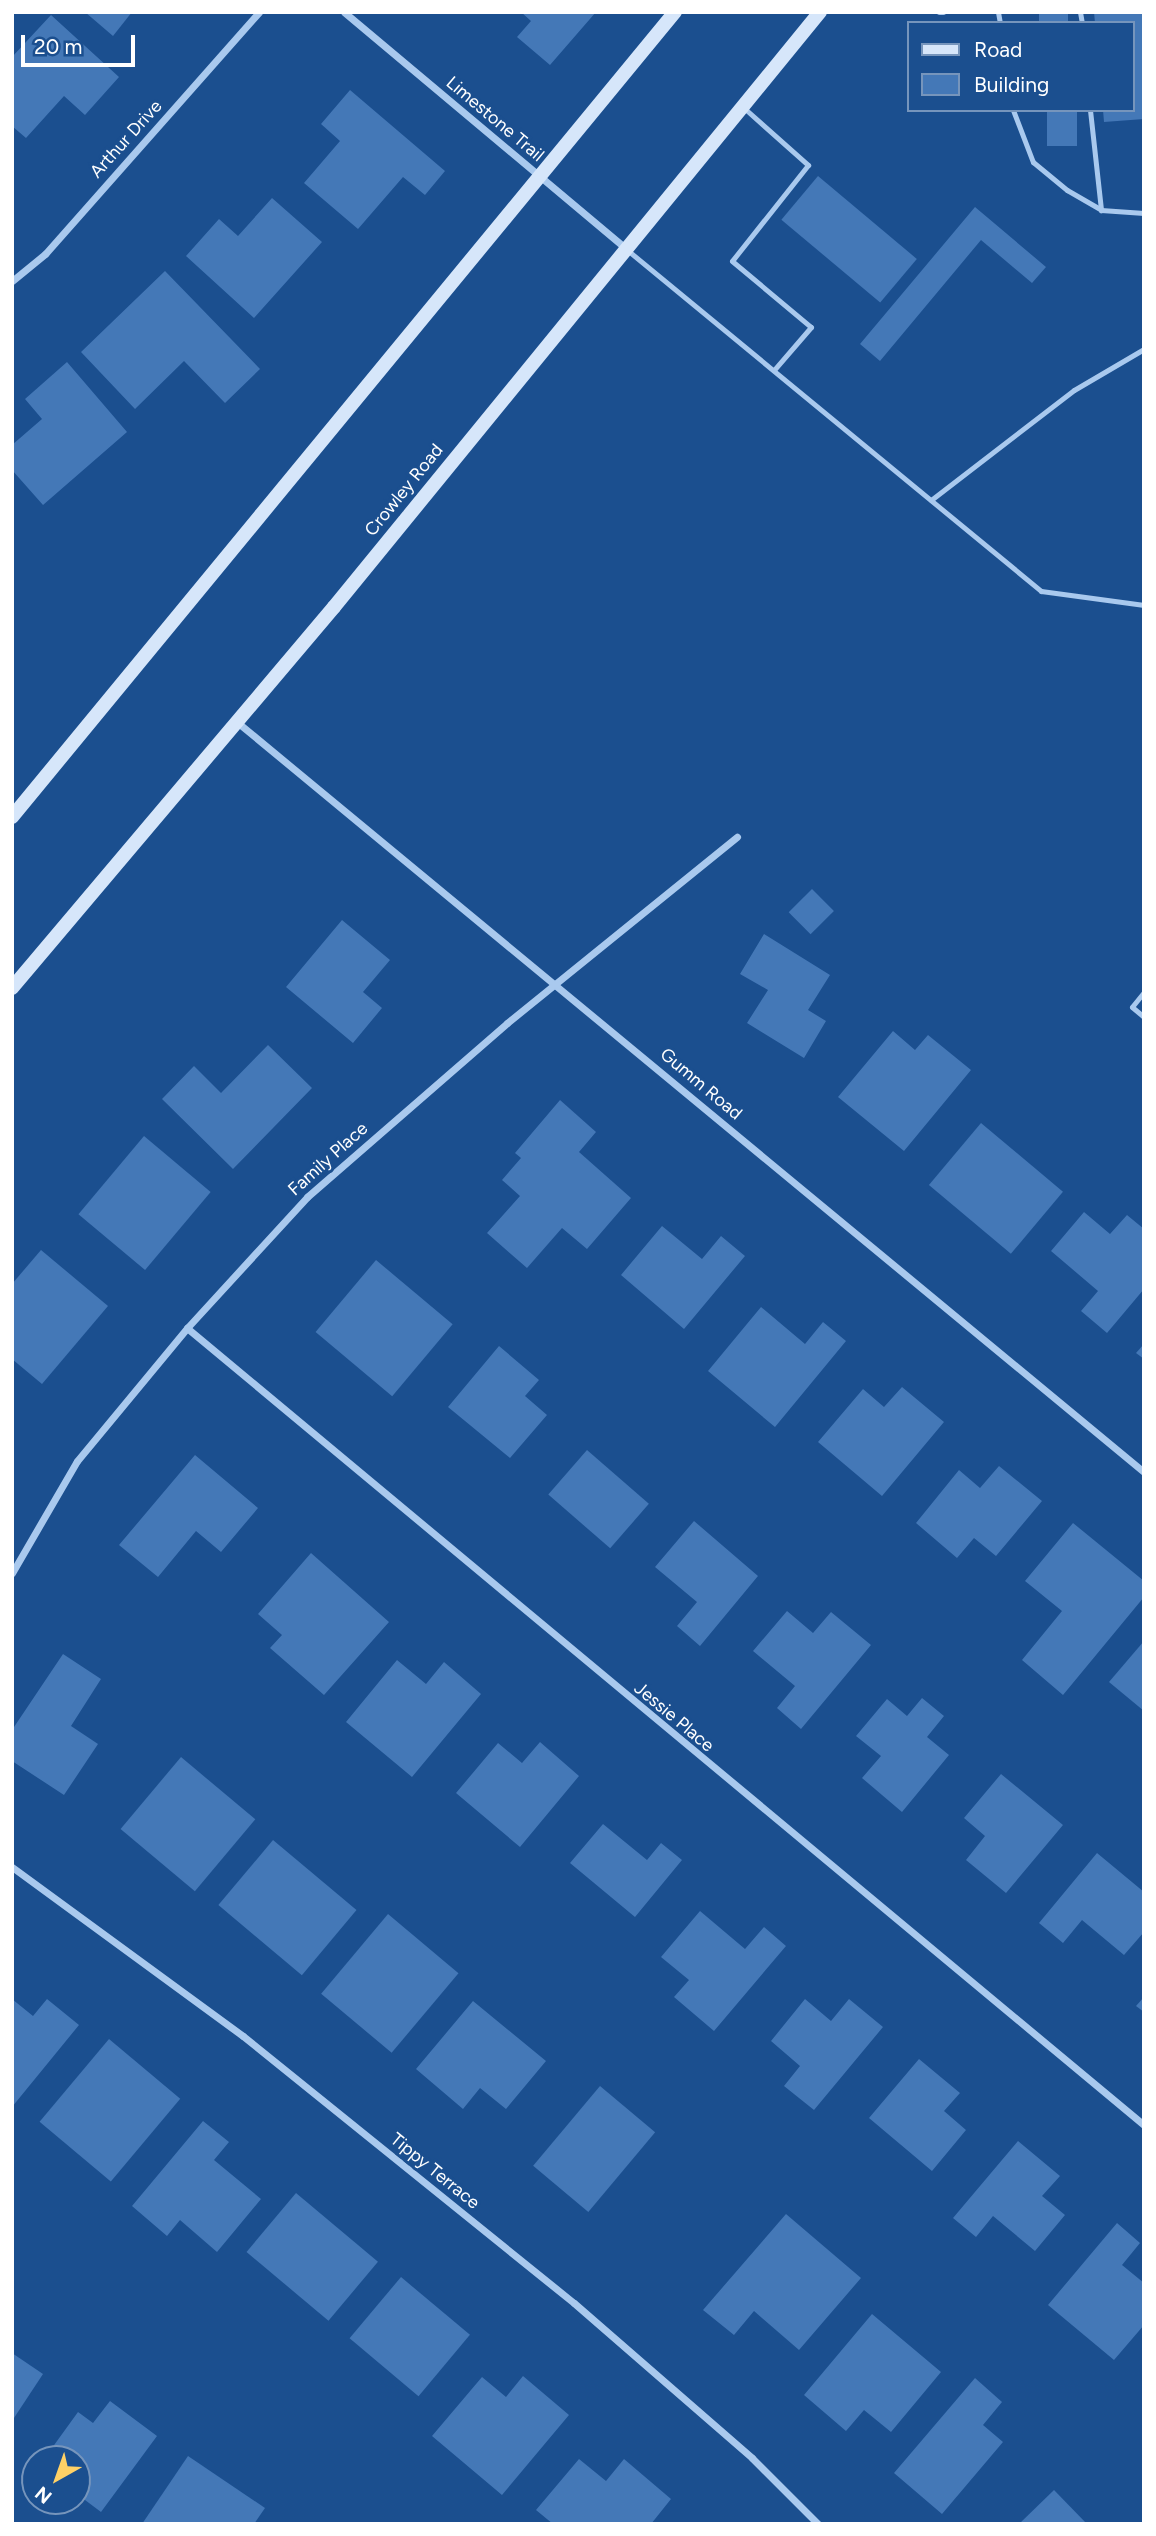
<!DOCTYPE html>
<html>
<head>
<meta charset="utf-8">
<style>
	body { margin:0 }
	#map { position:relative; width:1156px; height:2536px; overflow:hidden; background:#1b4f8f; font-family:Figtree,sans-serif }
	div>[style] { position:absolute }
	.building>* { inset:0; background:#4478b7; transform-origin:0 0 }
	.lane>* { height:5px; margin:-2.5px; padding:0 2.5px; transform-origin:2.5px; border-radius:2.5px; background:#a9c9ee }
	.street>* { height:7px; margin:-3.5px; padding:0 3.5px; transform-origin:3.5px; border-radius:3.5px; background:#a9c9ee }
	.secondary>* { height:14px; margin:-7px; padding:0 7px; transform-origin:7px; border-radius:7px; background:#d6e6fa }
	span { translate:-50% -50%; white-space:nowrap; text-align:center; line-height:1.15; -webkit-text-stroke:6px #1b4f8f; paint-order:stroke }
	.street-label { font-size:18px; color:#fff }
	.frame { position:absolute; inset:0; border:14px solid #fff; pointer-events:none }
	.legend { position:absolute; left:907px; top:21px; width:228px; height:91px; box-sizing:border-box; background:#1b4f8f; border:2px solid #7695bc; margin:0; padding:9px 12px; list-style:none; font-size:21px; color:#fff }
	.legend li { display:flex; align-items:center; gap:14px; height:35px }
	.legend b { width:35px; border:2px solid #7695bc }
	.north { position:absolute; left:21px; top:2445px; width:70px; height:70px; box-sizing:border-box; background:#1b4f8f; border:2px solid #7695bc; border-radius:50%; rotate:220deg; font-size:19px; font-weight:700; line-height:28px; text-align:center; color:#fff }
	.north::after { content:''; display:block; margin:auto; width:24px; height:32px; background:#ffd166; clip-path:polygon(50% 0,100% 100%,50% 72%,0 100%) }
	.scale { position:absolute; left:21px; top:35px; width:114px; height:32px; box-sizing:border-box; border:4px solid #fff; border-top:0; padding-left:9px; font-size:21px; line-height:24px; white-space:nowrap; color:#fff; -webkit-text-stroke:5px #1b4f8f; paint-order:stroke }
</style>
</head>
<body>
<div id="map">
	<div class="building">
		<i style="clip-path:polygon(85px 12px,132px 12px,113px 36px)"></i>
		<i style="clip-path:polygon(521px 12px,596px 12px,550px 65px,517px 37px,531px 21px)"></i>
		<i style="left:1039px;top:12px;width:29px;height:11px"></i>
		<i style="clip-path:polygon(1094px 12px,1142px 12px,1144px 119px,1104px 122px,1103px 110px,1133px 110px,1133px 23px,1095px 23px)"></i>
		<i style="clip-path:polygon(51px 15px,119px 77px,85px 115px,64px 96px,26px 138px,12px 126px,12px 57px)"></i>
		<i style="clip-path:polygon(350px 90px,445px 171px,425px 195px,403px 177px,358px 229px,304px 183px,340px 141px,321px 124px)"></i>
		<i style="left:1047px;top:110px;width:30px;height:36px"></i>
		<i style="left:818px;top:176px;width:129px;height:57px;rotate:40deg"></i>
		<i style="clip-path:polygon(272px 198px,322px 242px,254px 318px,186px 256px,219px 219px,238px 236px)"></i>
		<i style="clip-path:polygon(975px 207px,1046px 267px,1032px 283px,981px 240px,880px 361px,860px 344px)"></i>
		<i style="clip-path:polygon(165px 271px,260px 369px,225px 403px,184px 361px,135px 409px,81px 352px)"></i>
		<i style="clip-path:polygon(67px 362px,127px 432px,43px 505px,12px 470px,12px 445px,42px 419px,25px 399px)"></i>
		<i style="left:812px;top:889px;width:31px;height:33px;rotate:45deg"></i>
		<i style="clip-path:polygon(342px 920px,390px 960px,363px 992px,382px 1008px,353px 1043px,286px 987px)"></i>
		<i style="clip-path:polygon(764px 934px,830px 975px,808px 1010px,826px 1021px,804px 1058px,747px 1023px,768px 990px,740px 974px)"></i>
		<i style="clip-path:polygon(893px 1031px,915px 1050px,928px 1035px,971px 1070px,904px 1151px,838px 1097px)"></i>
		<i style="clip-path:polygon(268px 1045px,312px 1088px,233px 1169px,162px 1099px,194px 1066px,221px 1093px)"></i>
		<i style="clip-path:polygon(560px 1100px,596px 1132px,579px 1152px,631px 1198px,587px 1249px,562px 1228px,527px 1268px,487px 1233px,520px 1196px,502px 1180px,521px 1158px,515px 1153px)"></i>
		<i style="left:981px;top:1123px;width:107px;height:81px;rotate:40deg"></i>
		<i style="left:144px;top:1136px;width:87px;height:102px;rotate:40deg"></i>
		<i style="clip-path:polygon(1084px 1212px,1110px 1234px,1127px 1215px,1144px 1229px,1144px 1289px,1107px 1333px,1081px 1311px,1098px 1291px,1051px 1251px)"></i>
		<i style="clip-path:polygon(662px 1226px,702px 1259px,721px 1236px,745px 1256px,684px 1329px,621px 1275px)"></i>
		<i style="clip-path:polygon(41px 1250px,108px 1306px,42px 1384px,12px 1359px,12px 1284px)"></i>
		<i style="left:376px;top:1260px;width:100px;height:94px;rotate:40deg"></i>
		<i style="clip-path:polygon(761px 1307px,805px 1344px,823px 1322px,846px 1341px,775px 1427px,708px 1371px)"></i>
		<i style="clip-path:polygon(1144px 1344px,1144px 1359px,1136px 1353px)"></i>
		<i style="clip-path:polygon(499px 1346px,539px 1380px,525px 1396px,547px 1415px,510px 1458px,448px 1407px)"></i>
		<i style="clip-path:polygon(902px 1387px,944px 1422px,882px 1496px,818px 1442px,863px 1389px,884px 1407px)"></i>
		<i style="left:587px;top:1450px;width:82px;height:59px;rotate:41deg"></i>
		<i style="clip-path:polygon(195px 1455px,258px 1508px,221px 1552px,196px 1531px,158px 1577px,119px 1545px)"></i>
		<i style="clip-path:polygon(999px 1466px,1042px 1501px,996px 1556px,974px 1538px,957px 1558px,916px 1523px,959px 1470px,980px 1488px)"></i>
		<i style="clip-path:polygon(694px 1521px,758px 1576px,700px 1646px,677px 1626px,697px 1602px,655px 1567px)"></i>
		<i style="clip-path:polygon(1073px 1523px,1144px 1581px,1144px 1597px,1063px 1695px,1022px 1660px,1062px 1611px,1025px 1581px)"></i>
		<i style="clip-path:polygon(311px 1553px,389px 1622px,324px 1695px,270px 1648px,282px 1635px,258px 1614px)"></i>
		<i style="clip-path:polygon(787px 1611px,813px 1633px,831px 1612px,871px 1645px,801px 1729px,777px 1708px,795px 1686px,753px 1651px)"></i>
		<i style="clip-path:polygon(1144px 1641px,1144px 1711px,1109px 1682px)"></i>
		<i style="clip-path:polygon(63px 1654px,101px 1679px,71px 1726px,98px 1744px,64px 1795px,12px 1761px,12px 1730px)"></i>
		<i style="clip-path:polygon(397px 1660px,426px 1684px,444px 1662px,481px 1694px,412px 1777px,346px 1722px)"></i>
		<i style="clip-path:polygon(922px 1698px,944px 1716px,927px 1737px,949px 1755px,902px 1812px,862px 1778px,881px 1756px,856px 1736px,887px 1699px,907px 1716px)"></i>
		<i style="clip-path:polygon(540px 1742px,579px 1776px,520px 1847px,456px 1793px,498px 1743px,522px 1763px)"></i>
		<i style="left:181px;top:1757px;width:97px;height:94px;rotate:40deg"></i>
		<i style="clip-path:polygon(1001px 1774px,1063px 1825px,1006px 1893px,966px 1860px,985px 1836px,964px 1818px)"></i>
		<i style="clip-path:polygon(603px 1824px,647px 1860px,661px 1843px,682px 1860px,635px 1917px,570px 1863px)"></i>
		<i style="left:273px;top:1840px;width:109px;height:85px;rotate:40deg"></i>
		<i style="clip-path:polygon(1097px 1853px,1144px 1892px,1144px 1932px,1124px 1955px,1082px 1920px,1063px 1943px,1039px 1923px)"></i>
		<i style="clip-path:polygon(700px 1911px,745px 1949px,764px 1927px,786px 1946px,714px 2031px,674px 1997px,689px 1980px,661px 1957px)"></i>
		<i style="left:388px;top:1914px;width:92px;height:104px;rotate:40deg"></i>
		<i style="clip-path:polygon(1144px 1997px,1144px 2012px,1136px 2006px)"></i>
		<i style="clip-path:polygon(12px 1999px,33px 2016px,47px 1999px,79px 2025px,12px 2107px)"></i>
		<i style="clip-path:polygon(805px 1999px,831px 2021px,849px 1999px,883px 2027px,814px 2110px,784px 2086px,800px 2066px,771px 2041px)"></i>
		<i style="clip-path:polygon(473px 2001px,546px 2061px,506px 2109px,480px 2088px,463px 2109px,416px 2069px)"></i>
		<i style="left:109px;top:2039px;width:93px;height:108px;rotate:40deg"></i>
		<i style="clip-path:polygon(919px 2059px,960px 2093px,944px 2111px,966px 2130px,932px 2171px,869px 2118px)"></i>
		<i style="left:600px;top:2086px;width:72px;height:104px;rotate:40deg"></i>
		<i style="clip-path:polygon(203px 2121px,229px 2142px,214px 2160px,261px 2199px,217px 2252px,180px 2220px,167px 2236px,132px 2206px)"></i>
		<i style="clip-path:polygon(1018px 2141px,1060px 2176px,1042px 2196px,1065px 2215px,1035px 2251px,993px 2216px,976px 2237px,953px 2218px)"></i>
		<i style="left:296px;top:2193px;width:107px;height:77px;rotate:40deg"></i>
		<i style="clip-path:polygon(786px 2214px,861px 2278px,799px 2350px,754px 2311px,734px 2335px,703px 2310px)"></i>
		<i style="clip-path:polygon(1117px 2223px,1140px 2243px,1122px 2265px,1144px 2283px,1144px 2325px,1114px 2360px,1048px 2305px)"></i>
		<i style="left:401px;top:2277px;width:90px;height:80px;rotate:40deg"></i>
		<i style="clip-path:polygon(872px 2314px,941px 2372px,891px 2432px,864px 2410px,846px 2431px,804px 2395px)"></i>
		<i style="clip-path:polygon(12px 2353px,43px 2374px,12px 2421px)"></i>
		<i style="clip-path:polygon(523px 2376px,569px 2415px,502px 2495px,432px 2436px,482px 2377px,506px 2397px)"></i>
		<i style="clip-path:polygon(975px 2378px,1002px 2402px,983px 2425px,1003px 2442px,942px 2514px,894px 2473px)"></i>
		<i style="clip-path:polygon(110px 2401px,157px 2436px,101px 2512px,77px 2494px,77px 2459px,44px 2459px,78px 2412px,93px 2423px)"></i>
		<i style="clip-path:polygon(188px 2456px,265px 2508px,254px 2524px,142px 2524px)"></i>
		<i style="clip-path:polygon(579px 2459px,606px 2481px,624px 2459px,671px 2499px,651px 2524px,553px 2524px,536px 2510px)"></i>
		<i style="clip-path:polygon(1054px 2490px,1087px 2524px,1019px 2524px)"></i>
	</div>
	<div class="lane">
		<i style="left:939px;top:12px;width:4px"></i>
		<i style="left:998px;top:12px;width:11px;rotate:80deg"></i>
		<i style="left:1080px;top:12px;width:11px;rotate:80deg"></i>
		<i style="left:744px;top:108px;width:86px;rotate:41.7deg"></i>
		<i style="left:808px;top:165px;width:122px;rotate:128.4deg"></i>
		<i style="left:732px;top:261px;width:103px;rotate:39.9deg"></i>
		<i style="left:811px;top:327px;width:57px;rotate:130.7deg"></i>
		<i style="left:1013px;top:110px;width:56px;rotate:69deg"></i>
		<i style="left:1033px;top:162px;width:44px;rotate:39.5deg"></i>
		<i style="left:1067px;top:190px;width:39px;rotate:30deg"></i>
		<i style="left:1101px;top:210px;width:43px;rotate:4deg"></i>
		<i style="left:1090px;top:110px;width:101px;rotate:83.7deg"></i>
		<i style="left:626px;top:249px;width:538px;rotate:39.49deg"></i>
		<i style="left:1041px;top:591px;width:104px;rotate:7.7deg"></i>
		<i style="left:931px;top:500px;width:180px;rotate:-37.6deg"></i>
		<i style="left:1074px;top:390px;width:81px;rotate:-30.4deg"></i>
		<i style="left:1144px;top:992px;width:19px;rotate:129deg"></i>
		<i style="left:1132px;top:1007px;width:16px;rotate:40deg"></i>
	</div>
	<div class="street">
		<i style="left:344px;top:12px;width:368px;rotate:40deg"></i>
		<i style="left:12px;top:281px;width:43px;rotate:-39.3deg"></i>
		<i style="left:45px;top:254px;width:323px;rotate:-48.5deg"></i>
		<i style="left:237px;top:722px;width:1177px;rotate:39.59deg"></i>
		<i style="left:187px;top:1328px;width:1245px;rotate:39.79deg"></i>
		<i style="left:12px;top:1573px;width:129px;rotate:-59.9deg"></i>
		<i style="left:77px;top:1461px;width:173px;rotate:-50.4deg"></i>
		<i style="left:187px;top:1328px;width:178px;rotate:-47.5deg"></i>
		<i style="left:307px;top:1197px;width:265px;rotate:-41deg"></i>
		<i style="left:507px;top:1023px;width:296px;rotate:-39deg"></i>
		<i style="left:12px;top:1867px;width:286px;rotate:36.2deg"></i>
		<i style="left:243px;top:2036px;width:425px;rotate:38.9deg"></i>
		<i style="left:574px;top:2303px;width:236px;rotate:41deg"></i>
		<i style="left:752px;top:2458px;width:93px;rotate:45deg"></i>
	</div>
	<div class="secondary">
		<i style="left:12px;top:817px;width:1043px;rotate:-50.53deg"></i>
		<i style="left:12px;top:988px;width:499px;rotate:-49.8deg"></i>
		<i style="left:334px;top:607px;width:768px;rotate:-50.76deg"></i>
	</div>
	<div class="street-label">
		<span style="left:495px;top:119px;rotate:40deg">Limestone Trail</span>
		<span style="left:126px;top:139px;rotate:-48deg">Arthur Drive</span>
		<span style="left:404px;top:490px;rotate:-51deg">Crowley Road</span>
		<span style="left:701px;top:1084px;rotate:40deg">Gumm Road</span>
		<span style="left:328px;top:1159px;rotate:-42deg">Family Place</span>
		<span style="left:674px;top:1717px;rotate:40deg">Jessie Place</span>
		<span style="left:435px;top:2171px;rotate:39deg">Tippy Terrace</span>
	</div>
	<div class="frame"></div>
	<ul class="legend">
	<li><b style="height:9px;background:#d6e6fa"></b>Road</li>
	<li><b style="height:19px;background:#4478b7"></b>Building</li>
	</ul>
	<div class="north">N</div>
	<div class="scale">20 m</div>
</div>
</body>
</html>
